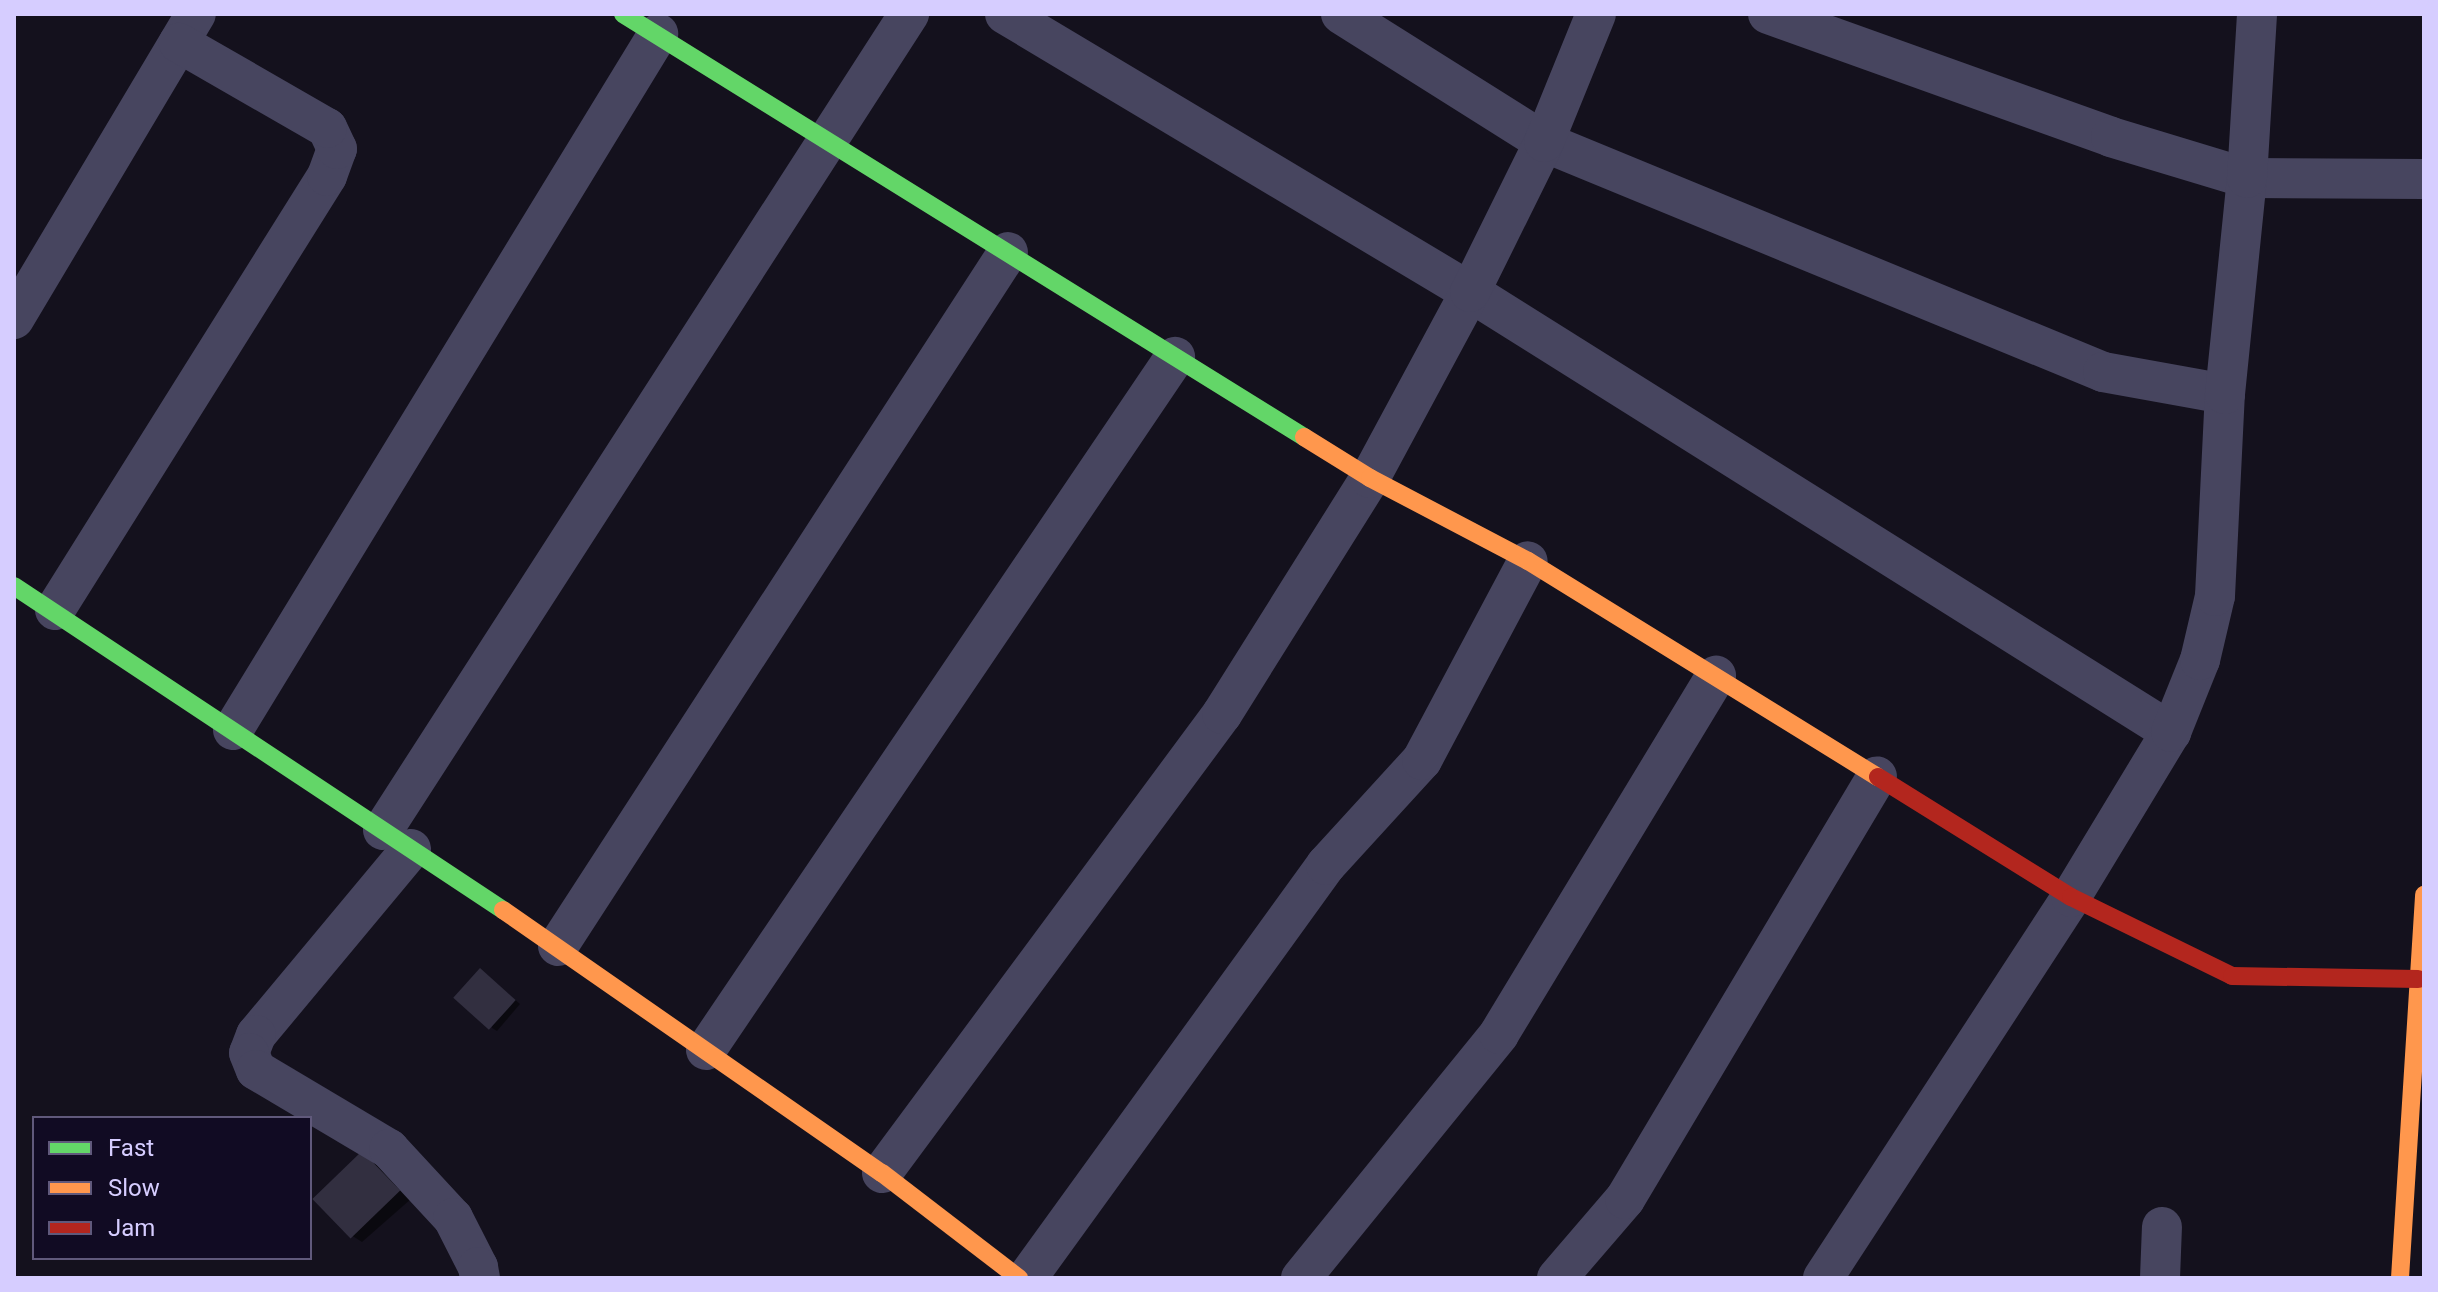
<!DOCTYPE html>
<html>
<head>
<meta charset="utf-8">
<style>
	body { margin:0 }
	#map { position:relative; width:2438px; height:1292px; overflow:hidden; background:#14111d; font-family:Roboto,sans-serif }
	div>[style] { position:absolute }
	.shadow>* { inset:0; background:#0007 }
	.building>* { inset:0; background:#322f40; transform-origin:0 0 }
	.street>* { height:40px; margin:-20px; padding:0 20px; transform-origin:20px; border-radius:20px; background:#47455f }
	.fast>* { height:18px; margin:-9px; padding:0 9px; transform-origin:9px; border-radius:9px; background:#63d668 }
	.slow>* { height:18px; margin:-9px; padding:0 9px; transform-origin:9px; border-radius:9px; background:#ff974d }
	.jam>* { height:18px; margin:-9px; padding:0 9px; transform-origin:9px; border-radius:9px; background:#b3261e }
	span { translate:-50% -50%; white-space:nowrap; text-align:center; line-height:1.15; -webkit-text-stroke:6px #110b23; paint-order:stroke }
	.frame { position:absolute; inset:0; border:16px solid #d6cdff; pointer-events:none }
	.legend { position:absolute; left:32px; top:1116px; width:280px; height:144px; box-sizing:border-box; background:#110b23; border:2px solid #60597b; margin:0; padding:10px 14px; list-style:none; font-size:24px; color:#d6cdff }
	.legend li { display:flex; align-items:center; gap:16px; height:40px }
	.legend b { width:40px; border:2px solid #60597b }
</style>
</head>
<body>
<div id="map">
	<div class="shadow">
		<i style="clip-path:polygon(485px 974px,520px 1004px,497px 1031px,492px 1028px)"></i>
		<i style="clip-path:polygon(374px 1161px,411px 1199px,362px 1242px,351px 1235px)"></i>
	</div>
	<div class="building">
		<i style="left:480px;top:968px;width:48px;height:40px;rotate:42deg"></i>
		<i style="left:362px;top:1151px;width:55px;height:69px;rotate:46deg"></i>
	</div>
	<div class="street">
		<i style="left:1005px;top:14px;width:542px;rotate:30.87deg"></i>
		<i style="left:1470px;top:292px;width:828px;rotate:32.12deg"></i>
		<i style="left:1341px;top:14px;width:240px;rotate:32.2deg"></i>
		<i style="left:1544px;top:142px;width:604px;rotate:22.36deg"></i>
		<i style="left:2103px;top:372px;width:124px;rotate:10.2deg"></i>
		<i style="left:1768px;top:14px;width:364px;rotate:19.7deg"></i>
		<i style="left:2111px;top:137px;width:142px;rotate:16.8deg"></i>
		<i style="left:2247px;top:178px;width:177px;rotate:0.3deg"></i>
		<i style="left:14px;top:319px;width:355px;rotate:-59.2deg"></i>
		<i style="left:55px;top:610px;width:512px;rotate:-57.92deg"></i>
		<i style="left:327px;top:176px;width:29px;rotate:-70deg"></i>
		<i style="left:337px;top:149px;width:23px;rotate:-115deg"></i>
		<i style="left:327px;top:128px;width:171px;rotate:-150.1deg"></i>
		<i style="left:233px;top:730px;width:816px;rotate:-58.59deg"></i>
		<i style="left:383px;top:830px;width:971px;rotate:-57.19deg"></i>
		<i style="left:411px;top:849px;width:242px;rotate:129.8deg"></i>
		<i style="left:256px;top:1035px;width:19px;rotate:111deg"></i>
		<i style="left:249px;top:1053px;width:18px;rotate:68deg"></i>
		<i style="left:256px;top:1070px;width:155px;rotate:30.7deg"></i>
		<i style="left:389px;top:1149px;width:94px;rotate:47.2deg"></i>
		<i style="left:453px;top:1218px;width:55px;rotate:63deg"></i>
		<i style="left:478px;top:1267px;width:11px;rotate:80deg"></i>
		<i style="left:558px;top:946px;width:827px;rotate:-57.04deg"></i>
		<i style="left:706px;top:1050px;width:837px;rotate:-55.91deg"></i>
		<i style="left:882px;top:1173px;width:571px;rotate:-53.47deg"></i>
		<i style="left:1222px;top:714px;width:279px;rotate:-57.9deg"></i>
		<i style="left:1370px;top:478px;width:211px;rotate:-61.7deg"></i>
		<i style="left:1470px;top:292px;width:167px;rotate:-63.7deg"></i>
		<i style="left:1544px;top:142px;width:138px;rotate:-67.9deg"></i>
		<i style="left:1027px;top:1278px;width:510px;rotate:-54.1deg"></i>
		<i style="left:1326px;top:865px;width:142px;rotate:-47.6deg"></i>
		<i style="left:1422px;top:760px;width:225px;rotate:-62deg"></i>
		<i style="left:1301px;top:1278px;width:314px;rotate:-50.9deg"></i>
		<i style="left:1499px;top:1034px;width:419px;rotate:-58.8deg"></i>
		<i style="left:1557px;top:1278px;width:104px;rotate:-49.3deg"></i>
		<i style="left:1625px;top:1199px;width:492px;rotate:-59.2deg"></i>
		<i style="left:1823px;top:1278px;width:455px;rotate:-56.9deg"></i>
		<i style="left:2071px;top:897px;width:193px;rotate:-58.8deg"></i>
		<i style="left:2171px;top:732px;width:78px;rotate:-68.1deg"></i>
		<i style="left:2200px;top:660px;width:66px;rotate:-76.8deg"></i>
		<i style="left:2215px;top:596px;width:202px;rotate:-87.2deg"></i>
		<i style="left:2225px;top:394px;width:217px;rotate:-84.2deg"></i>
		<i style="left:2247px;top:178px;width:164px;rotate:-86.5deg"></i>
		<i style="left:2160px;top:1278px;width:51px;rotate:-87.8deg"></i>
	</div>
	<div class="fast">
		<i style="left:623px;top:14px;width:802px;rotate:31.85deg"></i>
		<i style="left:14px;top:586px;width:587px;rotate:33.53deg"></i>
	</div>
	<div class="slow">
		<i style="left:1304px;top:437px;width:78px;rotate:31.8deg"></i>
		<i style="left:1370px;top:478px;width:178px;rotate:27.7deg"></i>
		<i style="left:1528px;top:561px;width:411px;rotate:31.7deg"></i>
		<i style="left:503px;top:910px;width:461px;rotate:34.8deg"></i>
		<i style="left:882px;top:1173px;width:173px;rotate:37.5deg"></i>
		<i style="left:2400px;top:1278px;width:384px;rotate:-86.4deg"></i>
	</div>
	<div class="jam">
		<i style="left:1878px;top:777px;width:227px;rotate:31.9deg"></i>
		<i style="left:2071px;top:897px;width:179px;rotate:26.1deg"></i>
		<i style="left:2232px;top:976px;width:186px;rotate:0.9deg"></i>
	</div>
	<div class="frame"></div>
	<ul class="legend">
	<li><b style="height:10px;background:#63d668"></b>Fast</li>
	<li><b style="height:10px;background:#ff974d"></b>Slow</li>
	<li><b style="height:10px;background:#b3261e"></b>Jam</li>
	</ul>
</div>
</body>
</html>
